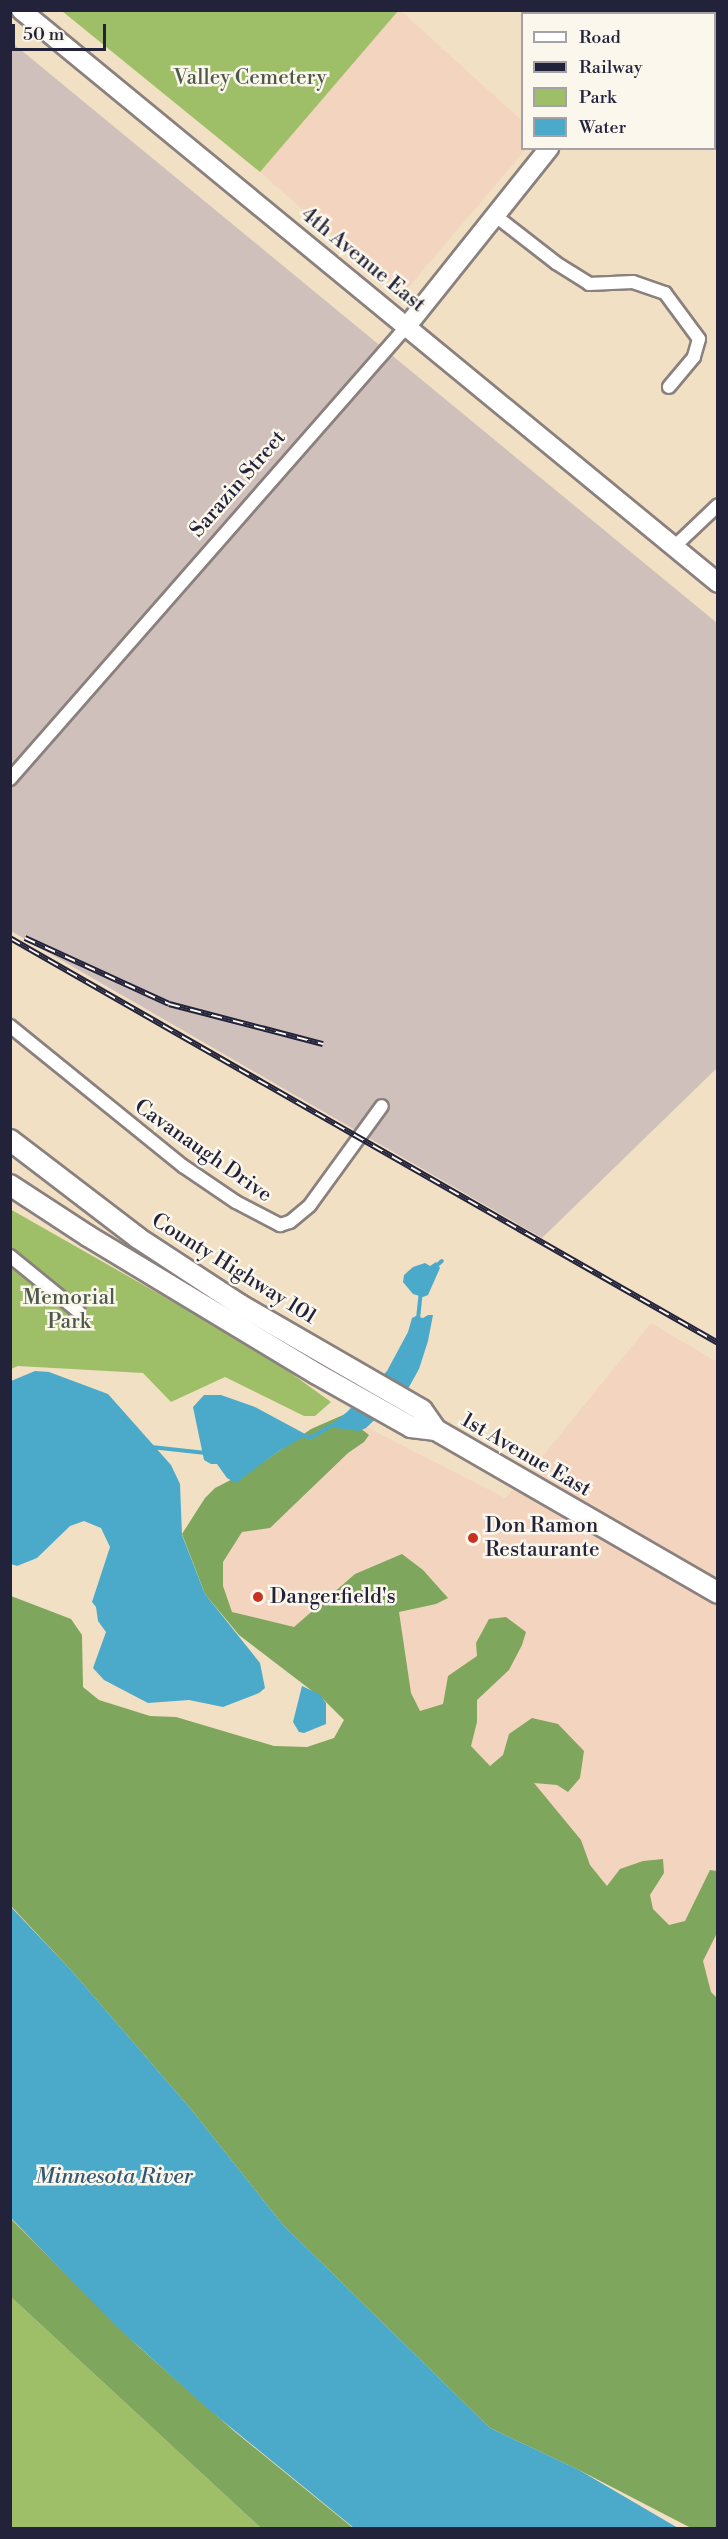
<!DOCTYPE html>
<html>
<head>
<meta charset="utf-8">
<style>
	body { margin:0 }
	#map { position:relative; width:728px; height:2539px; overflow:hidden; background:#f1e0c3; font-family:"Libre Bodoni",serif }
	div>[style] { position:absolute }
	.built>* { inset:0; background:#f3d4bf }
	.industrial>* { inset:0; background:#cfc0bb }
	.green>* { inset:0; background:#9ebf68 }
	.forest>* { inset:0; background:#7ea65c }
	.water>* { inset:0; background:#4ba9c9 }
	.stream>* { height:4px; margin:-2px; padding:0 2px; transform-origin:2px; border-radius:2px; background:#4ba9c9 }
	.roads { filter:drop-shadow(2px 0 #8a817f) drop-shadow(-2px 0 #8a817f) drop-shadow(0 2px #8a817f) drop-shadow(0 -2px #8a817f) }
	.street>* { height:12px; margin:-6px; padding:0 6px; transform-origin:6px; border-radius:6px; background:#fff }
	.secondary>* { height:18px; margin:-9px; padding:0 9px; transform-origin:9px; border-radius:9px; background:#fff }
	.primary>* { height:20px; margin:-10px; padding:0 10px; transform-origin:10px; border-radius:10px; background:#fff }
	.rail>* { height:6px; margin-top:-3px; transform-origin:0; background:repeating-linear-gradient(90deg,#fbf7ec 0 11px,#22223b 0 22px); box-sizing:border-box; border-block:2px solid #22223b }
	.dots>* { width:16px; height:16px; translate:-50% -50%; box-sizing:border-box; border:3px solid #fbf7ec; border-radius:50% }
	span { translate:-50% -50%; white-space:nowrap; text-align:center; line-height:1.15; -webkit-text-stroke:5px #fbf7ec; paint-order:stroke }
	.park-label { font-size:21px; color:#4d594b }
	.street-label { font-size:21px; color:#22223b }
	.poi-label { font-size:21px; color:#22223b }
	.left { translate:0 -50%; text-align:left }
	.water-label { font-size:22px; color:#325874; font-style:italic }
	.frame { position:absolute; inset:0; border:12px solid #22223b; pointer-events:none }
	.legend { position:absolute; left:521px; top:12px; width:195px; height:138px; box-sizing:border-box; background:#fbf7ec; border:2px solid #a4a2a5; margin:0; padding:8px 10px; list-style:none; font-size:18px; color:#22223b }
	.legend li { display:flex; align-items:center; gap:12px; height:30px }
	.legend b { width:30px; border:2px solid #a4a2a5 }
	.scale { position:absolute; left:12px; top:24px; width:94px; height:27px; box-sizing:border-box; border:3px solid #22223b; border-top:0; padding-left:8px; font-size:18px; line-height:21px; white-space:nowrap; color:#22223b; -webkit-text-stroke:4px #fbf7ec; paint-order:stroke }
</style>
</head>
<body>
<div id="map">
	<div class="built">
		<i style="clip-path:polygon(398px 11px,401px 11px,522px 121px,522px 148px,526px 149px,401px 296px,260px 172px)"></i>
		<i style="clip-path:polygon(651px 1323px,717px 1362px,717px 2013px,523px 1788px,213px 1603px,194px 1515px,256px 1467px,343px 1415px,505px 1498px,538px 1462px)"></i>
	</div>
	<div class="industrial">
		<i style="clip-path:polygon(10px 41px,717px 623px,717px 1068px,542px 1238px,11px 931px)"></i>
	</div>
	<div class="green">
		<i style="clip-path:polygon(62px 11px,398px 11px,260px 172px)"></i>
		<i style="clip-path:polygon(10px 1209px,263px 1353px,331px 1402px,315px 1416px,304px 1416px,225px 1377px,171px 1402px,143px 1373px,18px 1366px,11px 1369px)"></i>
		<i style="clip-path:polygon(11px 2297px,261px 2528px,11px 2528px)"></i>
	</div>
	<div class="forest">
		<i style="clip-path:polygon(343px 1415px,369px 1435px,364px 1442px,348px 1453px,270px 1528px,242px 1532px,223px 1562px,223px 1586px,232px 1612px,294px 1627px,355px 1574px,402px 1554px,423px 1570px,448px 1598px,436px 1604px,399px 1612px,411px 1693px,420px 1711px,443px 1704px,448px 1676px,477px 1656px,476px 1643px,489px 1619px,506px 1617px,526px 1632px,522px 1645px,509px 1670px,477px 1700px,477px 1722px,471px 1746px,490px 1766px,503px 1755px,509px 1734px,532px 1718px,558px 1724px,584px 1751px,580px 1778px,568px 1792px,557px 1785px,534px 1783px,581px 1840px,590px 1865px,607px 1886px,620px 1869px,643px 1861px,663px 1859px,664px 1873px,650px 1895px,653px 1909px,669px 1925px,685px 1921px,710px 1870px,717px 1871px,717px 1933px,703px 1961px,711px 1992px,718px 1999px,717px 2528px,691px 2528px,579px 2470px,490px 2428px,283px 2225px,190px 2108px,70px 1969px,11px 1906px,11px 1596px,71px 1619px,82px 1635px,83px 1687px,99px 1700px,150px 1716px,176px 1717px,274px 1746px,307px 1747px,334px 1738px,344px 1720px,324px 1700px,239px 1635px,205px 1594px,182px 1534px,205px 1498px,215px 1488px,256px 1467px,311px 1429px)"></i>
		<i style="clip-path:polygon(10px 2218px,139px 2347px,234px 2431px,353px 2528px,261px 2528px,11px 2297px)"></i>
	</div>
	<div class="water">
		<i style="clip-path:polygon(436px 1262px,440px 1268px,428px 1295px,423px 1297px,413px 1294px,403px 1282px,404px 1275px,413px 1267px,425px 1263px,430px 1266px)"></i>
		<i style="clip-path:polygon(428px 1315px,433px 1315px,428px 1341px,419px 1369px,409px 1387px,366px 1428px,359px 1431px,328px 1427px,347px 1412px,387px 1371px,408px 1332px,412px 1318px,416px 1316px,423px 1318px)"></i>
		<i style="clip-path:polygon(35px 1371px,49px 1372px,108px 1394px,171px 1465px,180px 1484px,182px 1535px,201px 1584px,205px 1594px,260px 1663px,265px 1688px,259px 1693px,223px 1707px,189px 1700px,148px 1703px,104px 1680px,93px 1668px,106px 1632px,98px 1621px,96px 1607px,92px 1602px,110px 1547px,101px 1528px,84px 1521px,70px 1526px,37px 1558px,17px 1566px,11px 1564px,11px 1381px)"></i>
		<i style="clip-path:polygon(204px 1395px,221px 1395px,255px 1407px,307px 1435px,279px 1451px,236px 1483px,227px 1478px,217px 1464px,211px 1464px,204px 1460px,193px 1407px)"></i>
		<i style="clip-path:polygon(302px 1686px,319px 1694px,326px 1703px,326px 1724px,304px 1733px,299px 1732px,293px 1722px)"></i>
		<i style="clip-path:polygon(10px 1906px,70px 1969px,190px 2108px,283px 2225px,490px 2428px,579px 2470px,678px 2528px,354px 2528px,207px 2408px,116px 2326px,11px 2218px)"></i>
	</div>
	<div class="stream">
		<i style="left:435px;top:1267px;width:9px;rotate:-41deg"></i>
		<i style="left:418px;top:1319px;width:28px;rotate:-84deg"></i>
		<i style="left:302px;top:1436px;width:10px;rotate:6deg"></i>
		<i style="left:312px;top:1437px;width:21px;rotate:-31deg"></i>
		<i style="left:151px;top:1447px;width:55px;rotate:6.2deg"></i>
	</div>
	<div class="roads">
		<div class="street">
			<i style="left:684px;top:10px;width:5px;rotate:53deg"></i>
			<i style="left:714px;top:38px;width:5px;rotate:37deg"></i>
			<i style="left:497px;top:217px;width:75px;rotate:37.9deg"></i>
			<i style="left:556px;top:263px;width:39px;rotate:32deg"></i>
			<i style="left:589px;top:284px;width:44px;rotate:-2.6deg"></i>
			<i style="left:633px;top:282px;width:34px;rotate:19deg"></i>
			<i style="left:665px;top:293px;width:57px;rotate:53.5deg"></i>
			<i style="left:699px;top:339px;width:19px;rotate:106deg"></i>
			<i style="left:694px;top:357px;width:39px;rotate:130deg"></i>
			<i style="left:675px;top:546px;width:59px;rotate:-43.6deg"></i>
			<i style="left:10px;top:779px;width:602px;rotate:-48.77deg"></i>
			<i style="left:10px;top:1026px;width:223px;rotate:39deg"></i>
			<i style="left:183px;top:1166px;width:64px;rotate:34.2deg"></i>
			<i style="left:236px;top:1202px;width:50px;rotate:27.6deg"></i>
			<i style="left:280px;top:1225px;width:10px;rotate:-17deg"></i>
			<i style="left:290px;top:1222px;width:26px;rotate:-40deg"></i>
			<i style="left:310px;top:1205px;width:122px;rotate:-54deg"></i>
			<i style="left:10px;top:1256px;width:89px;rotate:39.1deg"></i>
		</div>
		<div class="secondary">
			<i style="left:21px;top:10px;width:902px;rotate:39.42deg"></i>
			<i style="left:652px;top:14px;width:5px;rotate:-53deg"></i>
			<i style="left:407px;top:326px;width:228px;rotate:-51.4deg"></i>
		</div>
		<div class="primary">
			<i style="left:10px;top:1140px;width:161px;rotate:37.4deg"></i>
			<i style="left:138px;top:1238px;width:122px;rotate:33.3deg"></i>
			<i style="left:240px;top:1305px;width:210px;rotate:30deg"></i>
			<i style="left:422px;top:1410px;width:24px;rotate:55deg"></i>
			<i style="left:10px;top:1185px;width:93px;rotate:33.2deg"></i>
			<i style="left:88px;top:1236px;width:267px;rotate:31.1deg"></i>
			<i style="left:317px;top:1374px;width:108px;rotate:29.4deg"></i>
			<i style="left:411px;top:1427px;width:25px;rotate:7deg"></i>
			<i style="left:436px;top:1430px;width:326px;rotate:30deg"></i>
		</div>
	</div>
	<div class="rail">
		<i style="left:10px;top:938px;width:816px;rotate:29.77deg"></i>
		<i style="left:25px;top:938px;width:158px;rotate:24.6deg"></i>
		<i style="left:169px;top:1004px;width:159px;rotate:14.6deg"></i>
	</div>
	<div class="dots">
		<i style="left:473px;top:1538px;background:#c8321e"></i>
		<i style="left:258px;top:1597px;background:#c8321e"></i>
	</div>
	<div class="park-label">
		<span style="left:250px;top:78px">Valley Cemetery</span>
		<span style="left:69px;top:1310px">Memorial<br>Park</span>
	</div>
	<div class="street-label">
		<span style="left:363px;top:260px;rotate:39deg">4th Avenue East</span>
		<span style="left:238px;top:484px;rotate:-49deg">Sarazin Street</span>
		<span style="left:203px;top:1151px;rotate:35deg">Cavanaugh Drive</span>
		<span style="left:234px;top:1269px;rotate:32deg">County Highway 101</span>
		<span style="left:526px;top:1455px;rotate:30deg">1st Avenue East</span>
	</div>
	<div class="poi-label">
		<span class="left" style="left:485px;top:1538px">Don Ramon<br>Restaurante</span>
		<span class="left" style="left:270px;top:1597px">Dangerfield's</span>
	</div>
	<div class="water-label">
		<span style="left:114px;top:2177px">Minnesota River</span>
	</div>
	<div class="frame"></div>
	<ul class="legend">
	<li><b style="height:8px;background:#fff"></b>Road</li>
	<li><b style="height:8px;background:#22223b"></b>Railway</li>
	<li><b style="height:16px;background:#9ebf68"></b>Park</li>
	<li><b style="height:16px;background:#4ba9c9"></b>Water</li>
	</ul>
	<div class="scale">50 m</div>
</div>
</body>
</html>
